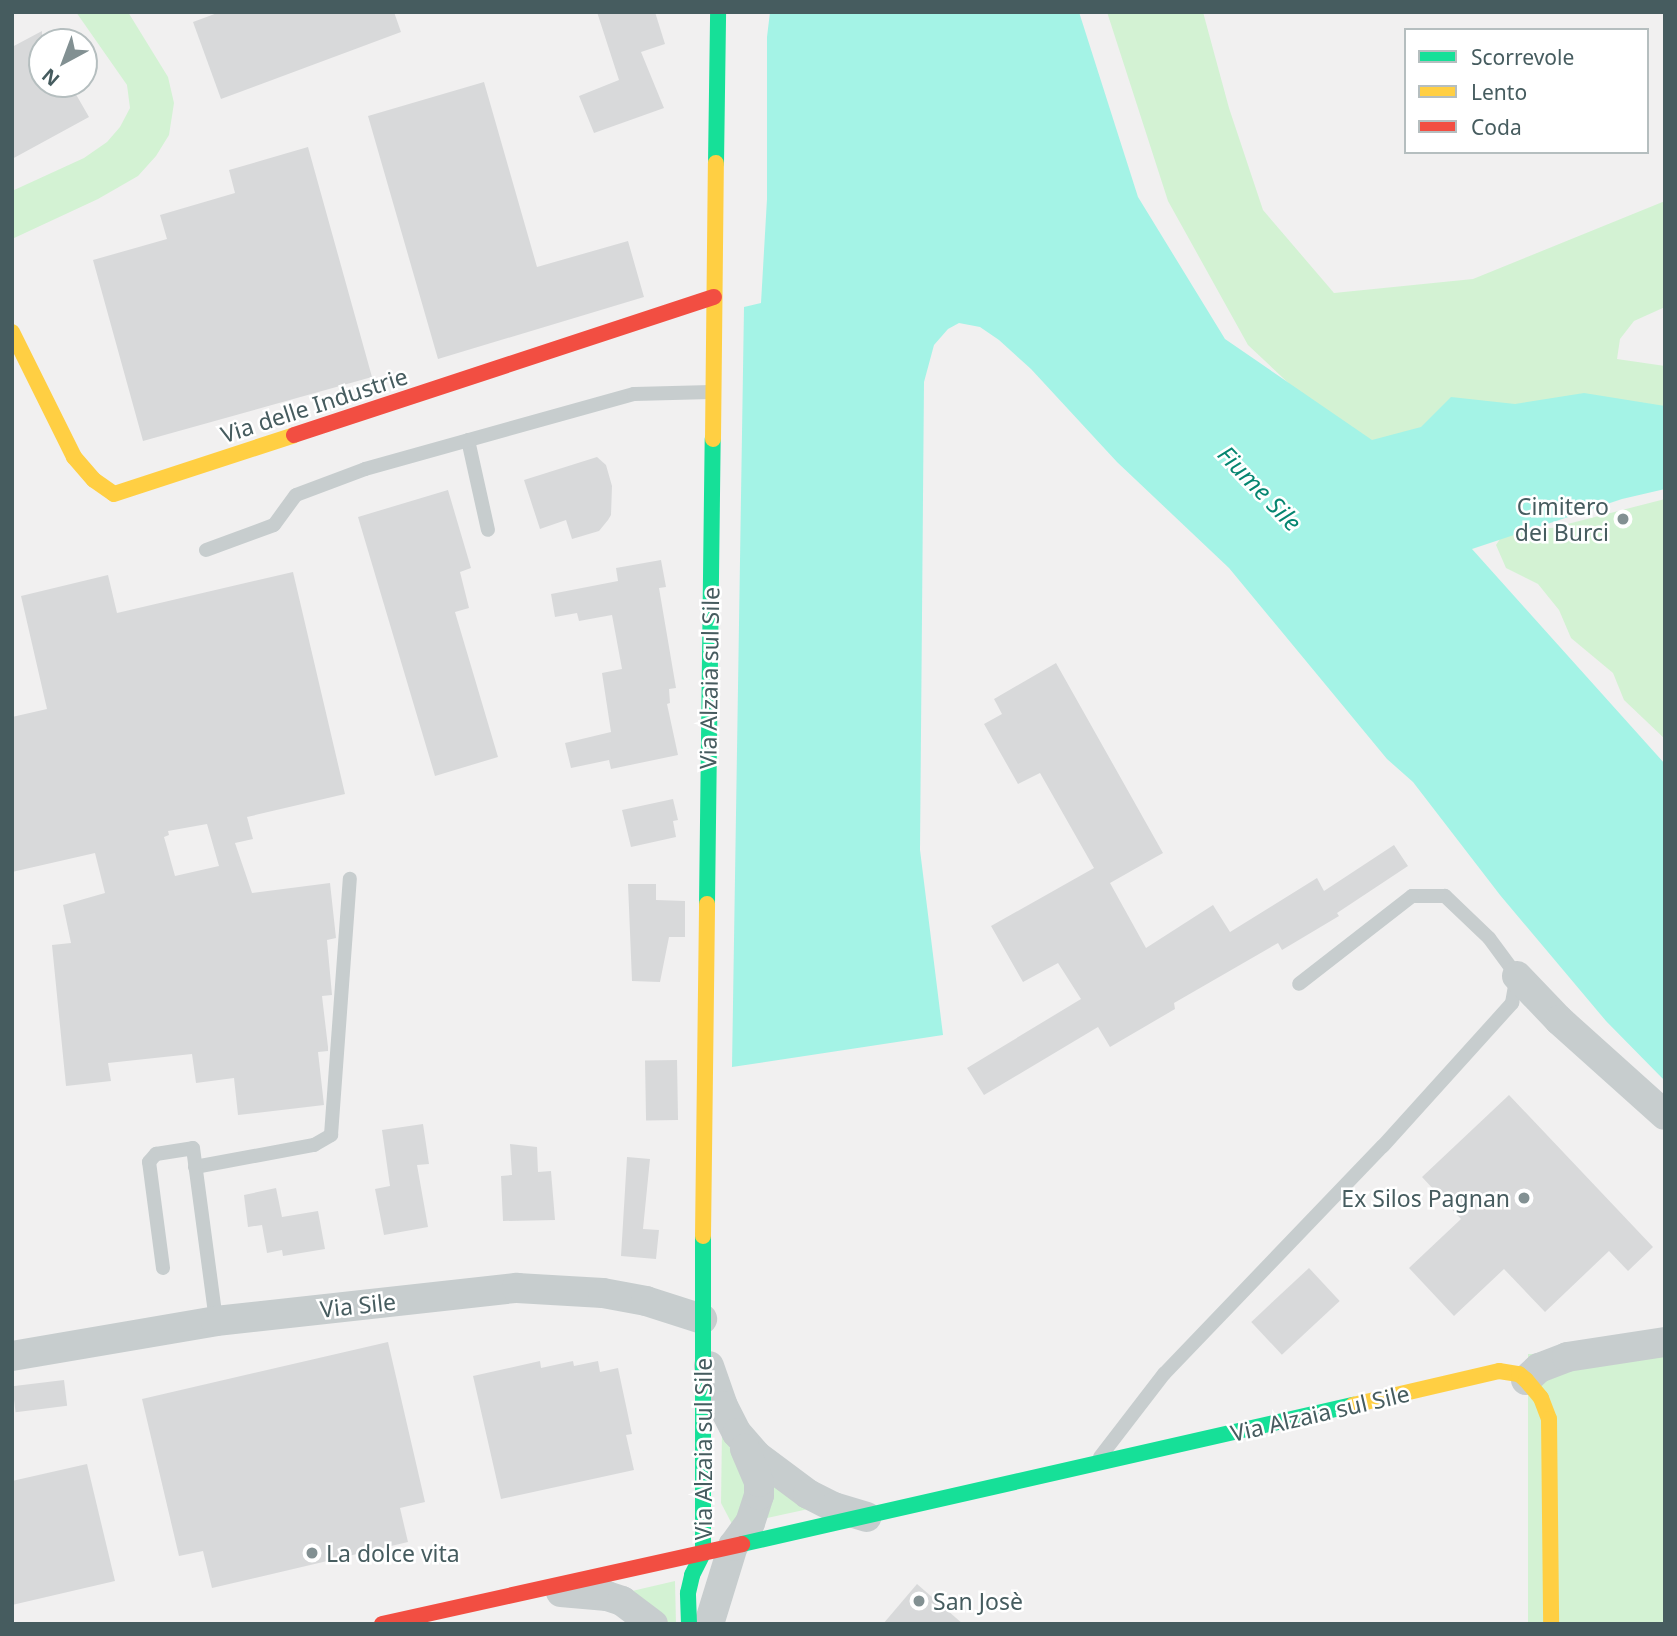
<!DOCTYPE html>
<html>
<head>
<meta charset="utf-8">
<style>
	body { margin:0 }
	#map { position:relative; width:1677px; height:1636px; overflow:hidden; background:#f1f0f0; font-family:"Noto Sans",sans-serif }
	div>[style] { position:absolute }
	.green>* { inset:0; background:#d3f2d3; transform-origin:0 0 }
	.water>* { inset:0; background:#a4f3e6 }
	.building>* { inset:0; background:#d8d9da; transform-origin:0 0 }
	.lane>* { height:14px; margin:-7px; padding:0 7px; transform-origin:7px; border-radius:7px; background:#c7cdce }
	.street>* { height:30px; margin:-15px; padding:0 15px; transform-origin:15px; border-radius:15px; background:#c7cdce }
	.fast>* { height:16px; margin:-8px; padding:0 8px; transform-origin:8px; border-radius:8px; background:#16e098 }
	.slow>* { height:16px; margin:-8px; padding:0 8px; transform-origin:8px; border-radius:8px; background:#ffcf43 }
	.jam>* { height:16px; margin:-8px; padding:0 8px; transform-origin:8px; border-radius:8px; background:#f24e42 }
	.dots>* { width:19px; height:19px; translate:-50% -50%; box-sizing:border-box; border:4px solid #fff; border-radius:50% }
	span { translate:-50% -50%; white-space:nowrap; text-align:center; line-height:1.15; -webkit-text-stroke:5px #fff; paint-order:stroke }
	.street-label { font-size:23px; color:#465c5f }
	.poi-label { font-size:23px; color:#465c5f }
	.right { translate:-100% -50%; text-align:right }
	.left { translate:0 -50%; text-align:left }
	.water-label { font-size:24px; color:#058570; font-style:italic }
	.frame { position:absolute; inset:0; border:14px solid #465c5f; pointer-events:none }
	.legend { position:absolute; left:1404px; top:28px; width:245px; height:126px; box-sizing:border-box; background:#fff; border:2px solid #b5bebf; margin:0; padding:9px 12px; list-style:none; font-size:21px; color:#465c5f }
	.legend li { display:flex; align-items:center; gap:14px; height:35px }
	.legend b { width:35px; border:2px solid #b5bebf }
	.north { position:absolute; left:28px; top:28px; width:70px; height:70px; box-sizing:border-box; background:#fff; border:2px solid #b5bebf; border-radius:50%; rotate:221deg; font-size:19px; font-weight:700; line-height:28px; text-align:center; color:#465c5f }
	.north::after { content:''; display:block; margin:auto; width:24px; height:32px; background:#829092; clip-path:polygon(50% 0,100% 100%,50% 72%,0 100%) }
</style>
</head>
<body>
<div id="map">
	<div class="green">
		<i style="clip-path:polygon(76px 12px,128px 12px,168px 77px,174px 103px,169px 135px,156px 156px,138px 176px,98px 199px,12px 239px,12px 191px,84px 158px,107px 142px,120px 127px,130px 108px,127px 85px)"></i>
		<i style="clip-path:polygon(1107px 12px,1203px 12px,1229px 108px,1263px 210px,1334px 293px,1473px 279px,1665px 201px,1665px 307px,1634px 321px,1620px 339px,1617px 359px,1665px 366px,1665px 421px,1415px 481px,1314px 407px,1248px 345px,1168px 201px)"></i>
		<i style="clip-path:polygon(1665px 499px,1665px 739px,1624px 700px,1613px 673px,1571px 638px,1559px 610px,1538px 584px,1506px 568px,1496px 545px,1506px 530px,1552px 528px)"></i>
		<i style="left:1665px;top:1354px;width:270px;height:137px;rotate:90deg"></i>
		<i style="clip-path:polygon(722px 1430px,746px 1484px,745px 1508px,732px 1524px,721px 1503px)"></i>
		<i style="clip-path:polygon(767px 1476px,813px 1508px,767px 1518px)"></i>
		<i style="clip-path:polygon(675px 1581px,676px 1624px,670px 1624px,632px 1591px)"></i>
	</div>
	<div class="water">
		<i style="clip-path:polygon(770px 12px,1079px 12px,1138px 197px,1225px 339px,1372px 440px,1421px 427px,1451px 397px,1515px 404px,1584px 393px,1665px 406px,1665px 489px,1622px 499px,1472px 549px,1665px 764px,1665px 1081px,1606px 1021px,1500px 895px,1413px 782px,1387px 759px,1229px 568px,1117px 462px,1031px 369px,999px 340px,980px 327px,959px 323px,948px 329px,934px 345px,924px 382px,920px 850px,943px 1035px,732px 1067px,744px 307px,761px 303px,767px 199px,767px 37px)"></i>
	</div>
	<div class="building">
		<i style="clip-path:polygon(220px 12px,394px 12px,401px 32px,221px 99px,193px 22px)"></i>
		<i style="clip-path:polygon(597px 12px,655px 12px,665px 44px,641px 52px,664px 108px,594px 133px,579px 96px,619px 80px)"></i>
		<i style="clip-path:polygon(42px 31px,42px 84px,70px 84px,89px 117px,12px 159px,12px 47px)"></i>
		<i style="clip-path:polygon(484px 82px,537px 267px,628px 241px,644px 297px,438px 359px,368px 116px)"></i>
		<i style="clip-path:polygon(308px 147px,372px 377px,143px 441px,93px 260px,167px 239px,160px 215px,235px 193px,229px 170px)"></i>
		<i style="clip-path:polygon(597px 457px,606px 465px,612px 486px,611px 515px,608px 520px,599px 531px,572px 539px,566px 520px,540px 529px,524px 480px)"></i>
		<i style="clip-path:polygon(448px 490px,471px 568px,460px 572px,469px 608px,455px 612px,498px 757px,435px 776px,358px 517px)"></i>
		<i style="clip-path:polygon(661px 560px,666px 587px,659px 588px,676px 688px,669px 689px,670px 703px,667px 704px,678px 755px,611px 769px,609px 760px,571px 768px,565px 743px,611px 732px,602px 673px,622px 669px,612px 615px,579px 621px,577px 613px,555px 617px,551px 594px,618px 581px,616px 568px)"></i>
		<i style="clip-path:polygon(evenodd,293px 572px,345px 794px,247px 817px,253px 839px,235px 843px,252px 893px,330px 883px,336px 938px,327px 940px,332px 995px,322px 996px,328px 1047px,328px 1051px,318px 1052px,324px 1105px,238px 1115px,234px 1078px,196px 1083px,192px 1054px,108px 1063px,111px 1081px,66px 1086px,52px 945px,71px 943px,63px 905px,105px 893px,95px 853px,12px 872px,12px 717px,47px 709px,21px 596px,108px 575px,117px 613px,293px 572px,207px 824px,219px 866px,175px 876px,164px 837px,169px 835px,168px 831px,207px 824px)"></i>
		<i style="clip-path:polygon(1056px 663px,1163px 853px,1110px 883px,1146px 948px,1213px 905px,1230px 932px,1317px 878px,1324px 891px,1394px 845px,1408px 866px,1337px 913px,1339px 916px,1282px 950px,1278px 943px,1174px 1003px,1175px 1009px,1110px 1047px,1098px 1027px,984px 1095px,967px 1068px,1081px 999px,1058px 963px,1023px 982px,991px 926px,1094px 868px,1040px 773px,1018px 784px,984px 724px,1002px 714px,994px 699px)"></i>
		<i style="clip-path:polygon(673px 799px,678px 820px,673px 821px,676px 837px,631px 847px,622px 810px)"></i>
		<i style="clip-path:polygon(628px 884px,656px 884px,656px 900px,685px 901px,685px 937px,669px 937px,660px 982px,632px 981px)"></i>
		<i style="left:677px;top:1060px;width:60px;height:32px;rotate:89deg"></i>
		<i style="clip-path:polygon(1509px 1095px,1653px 1247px,1628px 1271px,1609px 1251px,1545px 1312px,1504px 1269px,1454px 1316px,1409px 1268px,1461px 1219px,1422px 1177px)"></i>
		<i style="clip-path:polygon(423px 1124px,429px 1164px,417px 1165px,428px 1227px,384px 1235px,375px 1189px,390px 1186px,382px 1130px)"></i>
		<i style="clip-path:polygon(510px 1144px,537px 1147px,538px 1172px,551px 1171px,555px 1220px,503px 1221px,501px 1176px,512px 1175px)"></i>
		<i style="clip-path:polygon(627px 1157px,650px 1159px,643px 1229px,659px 1230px,656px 1259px,621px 1256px)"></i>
		<i style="clip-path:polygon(276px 1188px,282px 1217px,318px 1211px,325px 1249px,283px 1256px,282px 1250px,267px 1253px,262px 1225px,248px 1227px,244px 1195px)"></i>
		<i style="left:1309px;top:1268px;width:45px;height:79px;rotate:47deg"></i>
		<i style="clip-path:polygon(388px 1342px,425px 1502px,400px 1508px,408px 1542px,212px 1588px,203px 1551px,179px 1556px,142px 1399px)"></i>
		<i style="clip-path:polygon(540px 1361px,541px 1368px,573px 1361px,574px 1366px,598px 1361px,600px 1372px,618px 1368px,632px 1434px,626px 1435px,634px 1470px,501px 1499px,473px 1376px)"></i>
		<i style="left:64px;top:1380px;width:26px;height:52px;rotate:83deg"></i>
		<i style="clip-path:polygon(87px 1464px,115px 1581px,12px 1605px,12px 1481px)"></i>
		<i style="clip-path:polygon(917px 1584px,963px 1624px,883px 1624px)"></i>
	</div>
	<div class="lane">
		<i style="left:468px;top:440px;width:92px;rotate:77.5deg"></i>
		<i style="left:206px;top:550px;width:72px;rotate:-20.2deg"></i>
		<i style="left:274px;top:525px;width:37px;rotate:-54deg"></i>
		<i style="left:296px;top:495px;width:74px;rotate:-20.6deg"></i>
		<i style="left:365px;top:469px;width:279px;rotate:-15.6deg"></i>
		<i style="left:634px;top:394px;width:77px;rotate:-1.5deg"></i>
		<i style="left:195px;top:1167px;width:121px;rotate:-10.5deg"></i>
		<i style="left:314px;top:1145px;width:20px;rotate:-30deg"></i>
		<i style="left:331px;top:1135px;width:257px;rotate:-85.8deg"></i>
		<i style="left:163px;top:1268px;width:107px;rotate:-97.5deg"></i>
		<i style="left:149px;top:1162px;width:11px;rotate:-49deg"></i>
		<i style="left:156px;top:1154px;width:37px;rotate:-9deg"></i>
		<i style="left:193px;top:1148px;width:175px;rotate:82.4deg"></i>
		<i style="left:1100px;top:1457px;width:105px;rotate:-52.4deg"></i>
		<i style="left:1164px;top:1374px;width:316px;rotate:-46.2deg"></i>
		<i style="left:1383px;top:1146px;width:193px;rotate:-47.9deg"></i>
		<i style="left:1512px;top:1003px;width:27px;rotate:-80deg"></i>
		<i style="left:1517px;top:976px;width:47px;rotate:-126.4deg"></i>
		<i style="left:1489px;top:938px;width:61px;rotate:-136.3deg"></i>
		<i style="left:1445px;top:896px;width:33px;rotate:180deg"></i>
		<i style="left:1412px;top:896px;width:143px;rotate:142.1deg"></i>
	</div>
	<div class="street">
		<i style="left:1517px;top:976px;width:61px;rotate:46.3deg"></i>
		<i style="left:1559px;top:1020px;width:142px;rotate:41.9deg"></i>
		<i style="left:12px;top:1356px;width:207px;rotate:-9.7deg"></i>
		<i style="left:216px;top:1321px;width:303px;rotate:-6.3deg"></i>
		<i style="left:517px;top:1288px;width:86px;rotate:3.3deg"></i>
		<i style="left:603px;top:1293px;width:44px;rotate:10.5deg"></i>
		<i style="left:646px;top:1301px;width:59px;rotate:17.8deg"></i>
		<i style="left:709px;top:1366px;width:42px;rotate:70.7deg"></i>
		<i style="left:723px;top:1406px;width:30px;rotate:63deg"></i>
		<i style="left:737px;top:1433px;width:30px;rotate:49deg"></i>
		<i style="left:757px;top:1456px;width:64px;rotate:36.7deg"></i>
		<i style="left:808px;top:1494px;width:29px;rotate:27deg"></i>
		<i style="left:834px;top:1507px;width:34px;rotate:17deg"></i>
		<i style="left:1526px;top:1380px;width:18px;rotate:-43deg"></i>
		<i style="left:1539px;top:1368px;width:30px;rotate:-21deg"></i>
		<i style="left:1567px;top:1357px;width:99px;rotate:-8.7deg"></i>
		<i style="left:561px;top:1592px;width:46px;rotate:5deg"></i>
		<i style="left:607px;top:1596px;width:16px;rotate:18deg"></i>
		<i style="left:622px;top:1601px;width:39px;rotate:37deg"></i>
		<i style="left:709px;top:1624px;width:82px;rotate:-72.9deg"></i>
		<i style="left:733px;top:1546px;width:29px;rotate:-54deg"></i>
		<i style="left:750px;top:1523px;width:29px;rotate:-72deg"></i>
		<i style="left:759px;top:1495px;width:13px;rotate:-90deg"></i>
		<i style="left:759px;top:1482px;width:36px;rotate:-113deg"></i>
	</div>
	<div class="fast">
		<i style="left:716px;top:163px;width:151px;rotate:-89.2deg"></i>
		<i style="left:707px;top:904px;width:465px;rotate:-89.3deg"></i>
		<i style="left:742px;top:1544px;width:627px;rotate:-12.82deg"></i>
		<i style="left:689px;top:1624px;width:31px;rotate:-92deg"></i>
		<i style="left:688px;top:1593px;width:18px;rotate:-77deg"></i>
		<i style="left:692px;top:1575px;width:25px;rotate:-63deg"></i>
		<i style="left:703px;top:1553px;width:317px;rotate:-90deg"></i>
	</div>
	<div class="slow">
		<i style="left:12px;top:332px;width:140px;rotate:63.6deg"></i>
		<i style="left:74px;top:457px;width:30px;rotate:49deg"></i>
		<i style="left:94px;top:480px;width:24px;rotate:35deg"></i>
		<i style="left:114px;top:494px;width:189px;rotate:-18.1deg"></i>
		<i style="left:713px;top:439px;width:276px;rotate:-89.4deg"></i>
		<i style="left:703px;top:1236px;width:332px;rotate:-89.3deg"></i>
		<i style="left:1353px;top:1405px;width:150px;rotate:-13.1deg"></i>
		<i style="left:1499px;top:1371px;width:20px;rotate:9deg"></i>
		<i style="left:1519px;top:1374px;width:9px;rotate:41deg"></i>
		<i style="left:1526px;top:1380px;width:23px;rotate:50deg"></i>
		<i style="left:1541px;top:1398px;width:22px;rotate:69deg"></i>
		<i style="left:1549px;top:1419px;width:205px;rotate:89.4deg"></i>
	</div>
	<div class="jam">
		<i style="left:294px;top:435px;width:442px;rotate:-18.2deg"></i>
		<i style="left:382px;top:1624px;width:369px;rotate:-12.5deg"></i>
	</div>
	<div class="dots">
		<i style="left:1623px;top:519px;background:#829092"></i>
		<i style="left:1524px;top:1198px;background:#829092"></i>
		<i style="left:312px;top:1553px;background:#829092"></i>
		<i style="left:919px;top:1601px;background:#829092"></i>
	</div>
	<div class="street-label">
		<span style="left:314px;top:405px;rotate:-18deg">Via delle Industrie</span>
		<span style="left:709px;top:678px;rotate:-89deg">Via Alzaia sul Sile</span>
		<span style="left:358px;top:1305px;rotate:-6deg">Via Sile</span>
		<span style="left:1320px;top:1413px;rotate:-13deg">Via Alzaia sul Sile</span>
		<span style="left:703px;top:1449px;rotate:-90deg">Via Alzaia sul Sile</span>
	</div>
	<div class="poi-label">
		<span class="right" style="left:1609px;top:519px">Cimitero<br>dei Burci</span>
		<span class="right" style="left:1510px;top:1198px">Ex Silos Pagnan</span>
		<span class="left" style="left:326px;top:1553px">La dolce vita</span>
		<span class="left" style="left:933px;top:1601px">San Josè</span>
	</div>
	<div class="water-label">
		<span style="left:1260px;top:488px;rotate:46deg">Fiume Sile</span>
	</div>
	<div class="frame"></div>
	<ul class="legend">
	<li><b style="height:9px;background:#16e098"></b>Scorrevole</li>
	<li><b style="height:9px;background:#ffcf43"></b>Lento</li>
	<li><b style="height:9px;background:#f24e42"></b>Coda</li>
	</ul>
	<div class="north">N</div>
</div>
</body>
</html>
